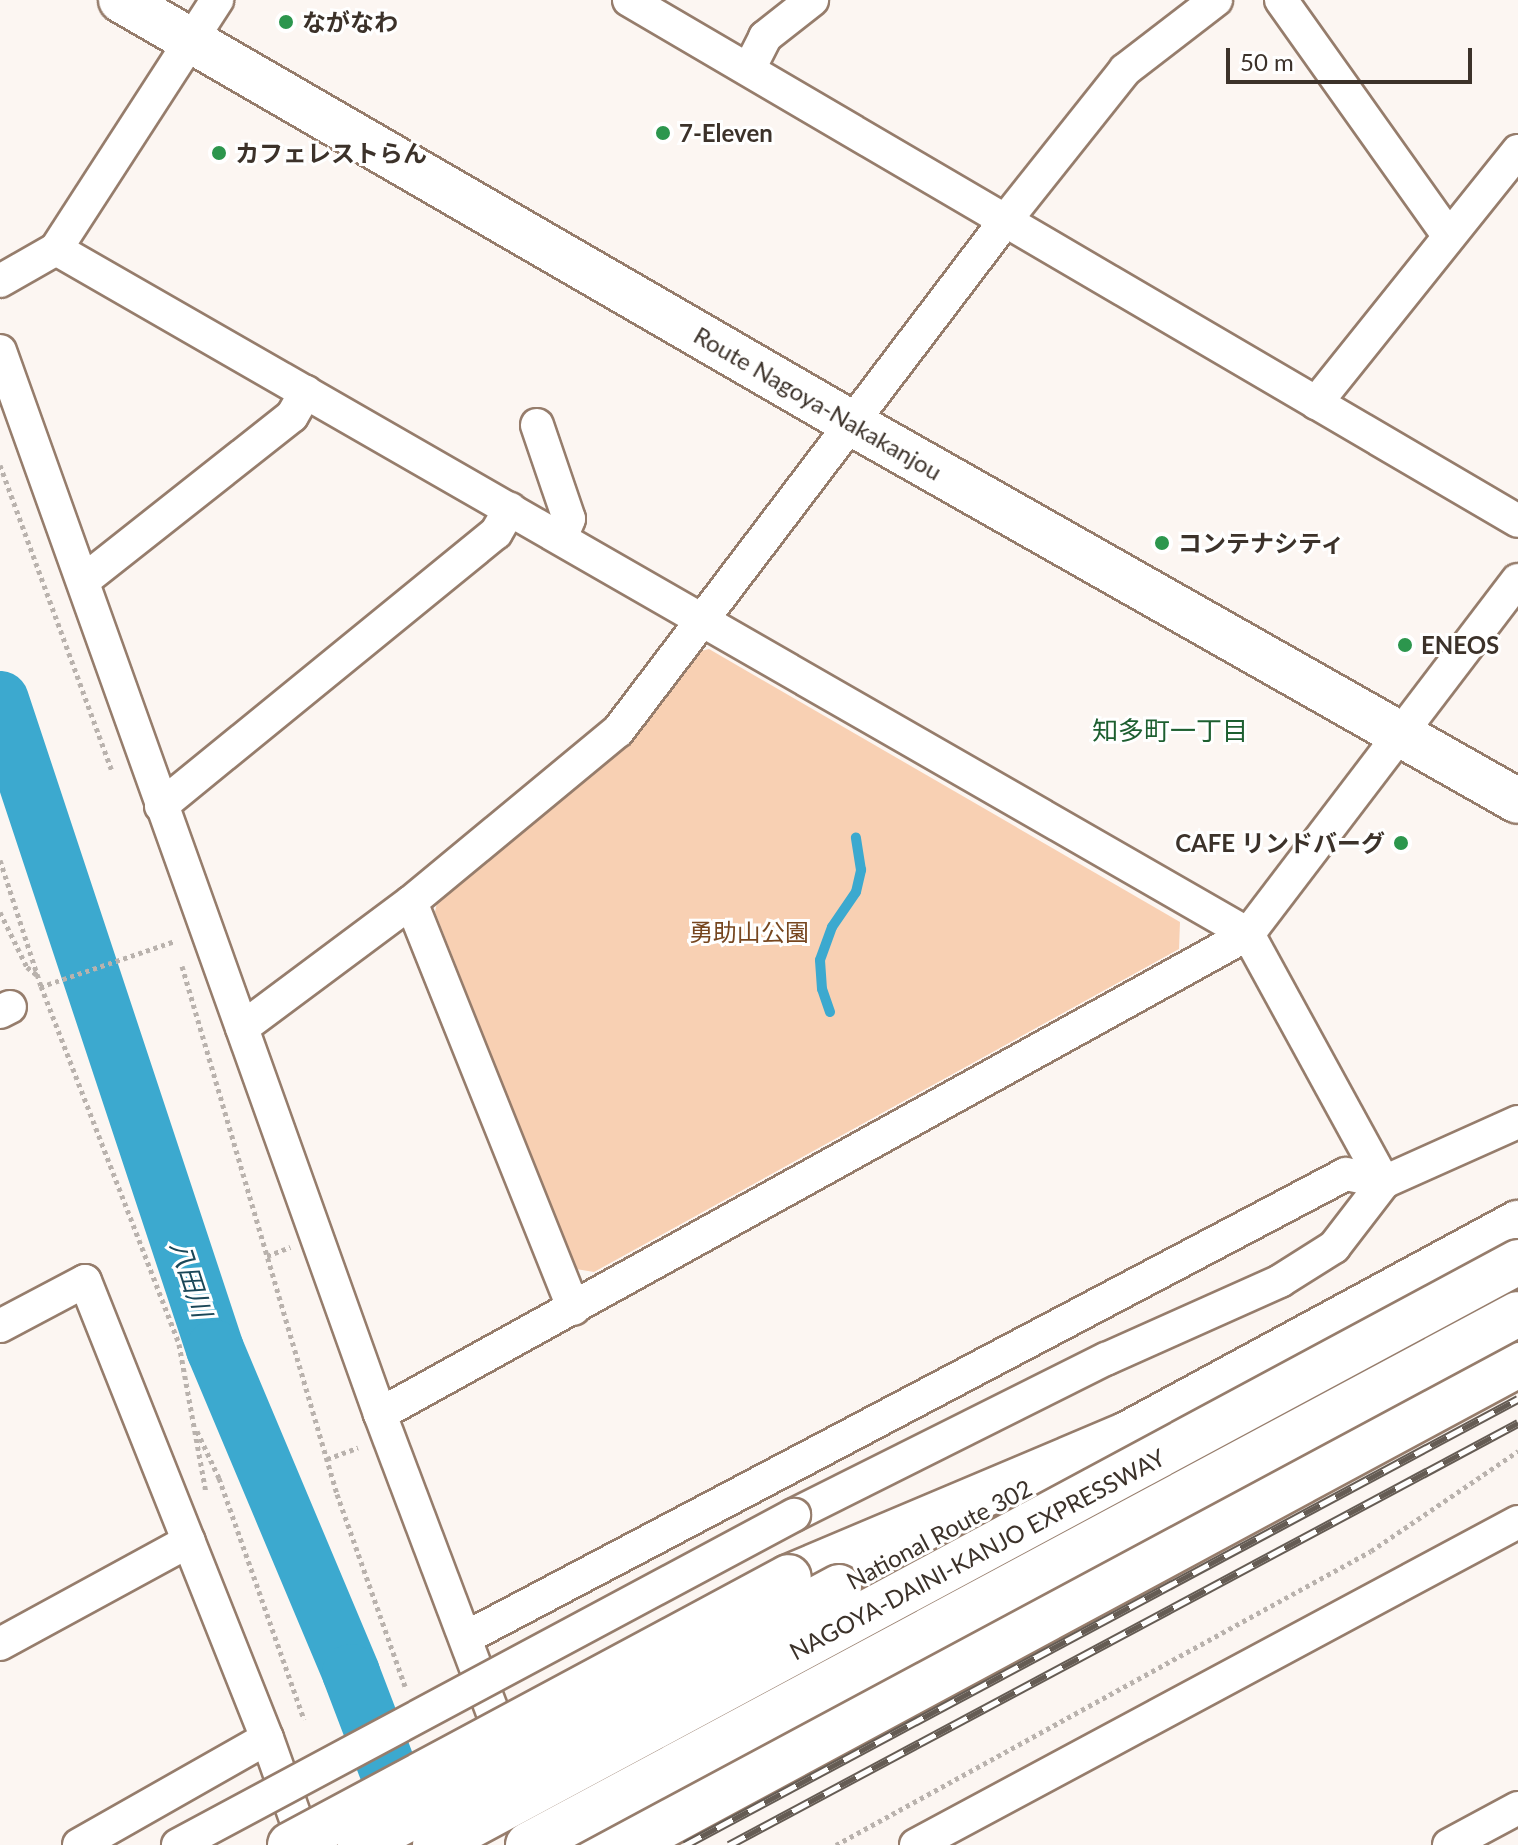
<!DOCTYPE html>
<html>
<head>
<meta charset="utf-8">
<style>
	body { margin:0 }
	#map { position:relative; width:1518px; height:1845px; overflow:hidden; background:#fcf6f2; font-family:Lato,"Noto Sans JP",sans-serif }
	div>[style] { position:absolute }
	.green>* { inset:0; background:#f8d0b3 }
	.stream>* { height:10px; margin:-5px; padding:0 5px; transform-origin:5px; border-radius:5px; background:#3ca9cf }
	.river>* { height:58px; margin:-29px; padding:0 29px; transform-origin:29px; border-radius:29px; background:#3ca9cf }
	.path>* { height:5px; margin-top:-2.5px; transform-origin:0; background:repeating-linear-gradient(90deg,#b9b2ad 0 4px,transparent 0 8px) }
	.roads { filter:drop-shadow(2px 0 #967d6c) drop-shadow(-2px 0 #967d6c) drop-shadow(0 2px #967d6c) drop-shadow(0 -2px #967d6c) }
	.minor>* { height:32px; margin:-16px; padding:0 16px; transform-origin:16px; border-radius:16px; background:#fff }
	.primary>* { height:44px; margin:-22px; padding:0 22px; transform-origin:22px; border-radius:22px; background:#fff }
	.trunk>* { height:44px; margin:-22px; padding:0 22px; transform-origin:22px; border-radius:22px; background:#fff }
	.motorway>* { height:44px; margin:-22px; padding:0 22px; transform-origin:22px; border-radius:22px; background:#fff }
	.rail>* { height:9px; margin-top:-4.5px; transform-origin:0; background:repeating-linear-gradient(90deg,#fff 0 18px,#655c54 0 36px); box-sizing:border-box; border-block:2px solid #655c54 }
	.bridges { filter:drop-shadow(2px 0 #967d6c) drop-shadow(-2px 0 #967d6c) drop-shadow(0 2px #967d6c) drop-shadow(0 -2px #967d6c) }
	.minor-bridge>* { height:32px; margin:-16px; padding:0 16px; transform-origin:16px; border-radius:16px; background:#fff }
	.trunk-bridge>* { height:44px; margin:-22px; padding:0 22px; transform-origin:22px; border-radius:22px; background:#fff }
	.motorway-bridge>* { height:44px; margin:-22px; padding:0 22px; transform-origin:22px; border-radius:22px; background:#fff }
	.dots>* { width:22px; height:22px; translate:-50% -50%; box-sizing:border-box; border:4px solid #fff; border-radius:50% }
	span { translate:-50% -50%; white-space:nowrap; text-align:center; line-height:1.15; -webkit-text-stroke:6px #fff; paint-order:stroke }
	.poi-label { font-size:24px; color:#3c322a; font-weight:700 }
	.left { translate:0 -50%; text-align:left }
	.right { translate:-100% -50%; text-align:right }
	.street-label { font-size:24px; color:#3c322a }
	.park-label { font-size:24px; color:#76461f }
	.neighbourhood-label { font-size:26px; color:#1d5f30 }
	.water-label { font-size:26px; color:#1a4758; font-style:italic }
	.scale { position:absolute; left:1226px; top:48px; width:246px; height:36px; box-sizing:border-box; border:4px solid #3c322a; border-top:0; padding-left:10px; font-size:24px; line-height:28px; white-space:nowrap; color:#3c322a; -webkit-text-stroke:6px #fff; paint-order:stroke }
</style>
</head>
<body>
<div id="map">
	<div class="green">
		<i style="clip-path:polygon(709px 649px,1180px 922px,1179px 949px,594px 1272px,576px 1269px,435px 912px,438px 898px,693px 653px)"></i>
	</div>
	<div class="stream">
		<i style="left:830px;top:1012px;width:24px;rotate:-109deg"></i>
		<i style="left:822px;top:989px;width:29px;rotate:-94deg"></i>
		<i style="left:820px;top:960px;width:35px;rotate:-70deg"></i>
		<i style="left:832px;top:927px;width:42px;rotate:-55.6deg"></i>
		<i style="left:856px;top:892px;width:23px;rotate:-77deg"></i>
		<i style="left:861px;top:870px;width:33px;rotate:-99deg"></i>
	</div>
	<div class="river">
		<i style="left:0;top:700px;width:684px;rotate:71.67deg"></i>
		<i style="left:215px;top:1349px;width:351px;rotate:67.2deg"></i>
		<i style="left:351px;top:1673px;width:182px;rotate:69.1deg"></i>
	</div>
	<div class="path">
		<i style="left:0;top:465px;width:324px;rotate:69.9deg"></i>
		<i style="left:0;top:860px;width:133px;rotate:72deg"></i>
		<i style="left:41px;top:986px;width:384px;rotate:68.9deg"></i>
		<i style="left:179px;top:1344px;width:150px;rotate:79.7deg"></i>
		<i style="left:0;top:912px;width:61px;rotate:63.9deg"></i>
		<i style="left:27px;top:967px;width:14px;rotate:39deg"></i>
		<i style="left:182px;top:966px;width:550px;rotate:73.64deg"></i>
		<i style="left:337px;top:1494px;width:204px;rotate:70.5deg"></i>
		<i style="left:40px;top:987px;width:143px;rotate:-18.8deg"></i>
		<i style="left:267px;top:1256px;width:25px;rotate:-21deg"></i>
		<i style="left:197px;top:1431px;width:52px;rotate:64.9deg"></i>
		<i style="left:219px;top:1478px;width:256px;rotate:70.6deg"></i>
		<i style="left:327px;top:1459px;width:33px;rotate:-20deg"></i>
		<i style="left:836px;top:1845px;width:610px;rotate:-28.79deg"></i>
		<i style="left:1371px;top:1551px;width:178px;rotate:-34.2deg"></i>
	</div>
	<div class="roads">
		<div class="minor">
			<i style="left:629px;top:0;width:1030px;rotate:30.37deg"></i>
			<i style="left:1281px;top:0;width:288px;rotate:54.6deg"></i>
			<i style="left:749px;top:69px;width:36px;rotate:-63deg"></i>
			<i style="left:765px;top:37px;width:60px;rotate:-38.2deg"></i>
			<i style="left:56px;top:249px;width:297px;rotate:-57.1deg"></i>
			<i style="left:0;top:281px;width:64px;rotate:-29.7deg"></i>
			<i style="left:56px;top:249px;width:1375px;rotate:29.88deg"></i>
			<i style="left:1248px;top:934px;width:283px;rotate:61.3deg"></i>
			<i style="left:0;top:351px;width:1129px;rotate:70.33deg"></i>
			<i style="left:380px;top:1414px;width:361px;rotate:69.3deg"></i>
			<i style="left:1316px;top:403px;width:323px;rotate:-51.3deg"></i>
			<i style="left:537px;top:425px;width:99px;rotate:71.2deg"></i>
			<i style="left:569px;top:519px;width:21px;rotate:113deg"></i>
			<i style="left:83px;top:581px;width:266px;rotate:-38.3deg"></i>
			<i style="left:292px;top:416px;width:28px;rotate:-60deg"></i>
			<i style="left:161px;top:806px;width:432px;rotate:-39.2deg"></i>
			<i style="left:496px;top:533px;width:28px;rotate:-60deg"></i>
			<i style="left:411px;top:902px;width:438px;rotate:68.2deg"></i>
			<i style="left:0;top:1012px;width:11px;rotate:-27deg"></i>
			<i style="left:242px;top:1028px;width:211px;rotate:-36.7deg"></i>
			<i style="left:411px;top:902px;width:268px;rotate:-39.6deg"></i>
			<i style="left:618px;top:731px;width:640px;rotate:-52.81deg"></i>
			<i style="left:1005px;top:221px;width:193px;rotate:-51.5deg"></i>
			<i style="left:1125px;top:70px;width:115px;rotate:-37.6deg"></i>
			<i style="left:0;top:1326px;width:96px;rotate:-27.9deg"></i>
			<i style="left:85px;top:1281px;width:492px;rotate:68.3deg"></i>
			<i style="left:267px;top:1738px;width:114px;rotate:70.4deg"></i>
			<i style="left:380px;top:1414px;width:992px;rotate:-28.94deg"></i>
			<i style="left:1248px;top:934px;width:445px;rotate:-52.7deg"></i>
			<i style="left:794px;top:1515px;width:349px;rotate:-26.6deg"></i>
			<i style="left:1106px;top:1359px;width:191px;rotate:-24.1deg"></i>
			<i style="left:1280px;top:1281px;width:64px;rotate:-32.2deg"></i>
			<i style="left:1334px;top:1247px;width:82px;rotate:-52.4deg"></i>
			<i style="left:1384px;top:1182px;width:147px;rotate:-24.1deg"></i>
			<i style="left:467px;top:1637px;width:993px;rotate:-27.78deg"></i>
			<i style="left:1346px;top:1174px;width:39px;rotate:12deg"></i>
			<i style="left:0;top:1644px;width:215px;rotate:-28.6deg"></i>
			<i style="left:79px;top:1845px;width:216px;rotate:-29.6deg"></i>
			<i style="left:916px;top:1845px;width:683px;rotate:-28.22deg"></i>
			<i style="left:1449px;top:1845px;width:78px;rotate:-28.2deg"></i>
		</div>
		<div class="primary">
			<i style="left:121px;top:0;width:846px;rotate:30.08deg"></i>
			<i style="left:853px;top:424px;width:764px;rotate:29.55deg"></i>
		</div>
		<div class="trunk">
			<i style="left:1096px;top:1451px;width:480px;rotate:-28.4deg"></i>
			<i style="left:839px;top:1587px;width:138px;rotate:-28deg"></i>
			<i style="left:580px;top:1845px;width:574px;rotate:-28.26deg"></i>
		</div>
		<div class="motorway">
			<i style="left:789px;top:1577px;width:368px;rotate:-22.9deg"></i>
			<i style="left:628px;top:1845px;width:1011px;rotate:-28.34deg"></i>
		</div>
	</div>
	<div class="rail">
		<i style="left:685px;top:1845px;width:945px;rotate:-28.17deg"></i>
		<i style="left:729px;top:1845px;width:895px;rotate:-28.14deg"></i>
	</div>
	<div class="bridges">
		<div class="minor-bridge">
			<i style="left:178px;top:1845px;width:699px;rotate:-28.18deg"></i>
		</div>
		<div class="trunk-bridge">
			<i style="left:360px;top:1845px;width:544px;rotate:-28.31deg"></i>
		</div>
		<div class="motorway-bridge">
			<i style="left:290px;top:1845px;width:566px;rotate:-28.24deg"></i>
			<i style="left:435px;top:1845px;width:1230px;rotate:-28.29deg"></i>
			<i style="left:528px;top:1845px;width:1123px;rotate:-28.21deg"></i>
		</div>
	</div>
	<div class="dots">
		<i style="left:286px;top:22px;background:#2c964d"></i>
		<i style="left:663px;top:133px;background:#2c964d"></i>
		<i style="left:219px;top:153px;background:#2c964d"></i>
		<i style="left:1162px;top:543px;background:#2c964d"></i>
		<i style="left:1405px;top:645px;background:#2c964d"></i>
		<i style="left:1401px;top:843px;background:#2c964d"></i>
	</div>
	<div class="poi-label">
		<span class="left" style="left:302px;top:22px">ながなわ</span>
		<span class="left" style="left:679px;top:133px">7-Eleven</span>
		<span class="left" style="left:235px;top:153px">カフェレストらん</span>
		<span class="left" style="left:1178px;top:543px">コンテナシティ</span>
		<span class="left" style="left:1421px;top:645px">ENEOS</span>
		<span class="right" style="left:1385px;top:843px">CAFE リンドバーグ</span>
	</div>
	<div class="street-label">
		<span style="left:818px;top:403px;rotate:30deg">Route Nagoya-Nakakanjou</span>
		<span style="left:939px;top:1534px;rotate:-28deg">National Route 302</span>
		<span style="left:977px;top:1554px;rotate:-28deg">NAGOYA-DAINI-KANJO EXPRESSWAY</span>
	</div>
	<div class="park-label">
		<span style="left:749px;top:932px">勇助山公園</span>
	</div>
	<div class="neighbourhood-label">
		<span style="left:1170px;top:731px">知多町一丁目</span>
	</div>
	<div class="water-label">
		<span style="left:191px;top:1279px;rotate:72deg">八田川</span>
	</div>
	<div class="scale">50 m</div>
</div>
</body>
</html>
